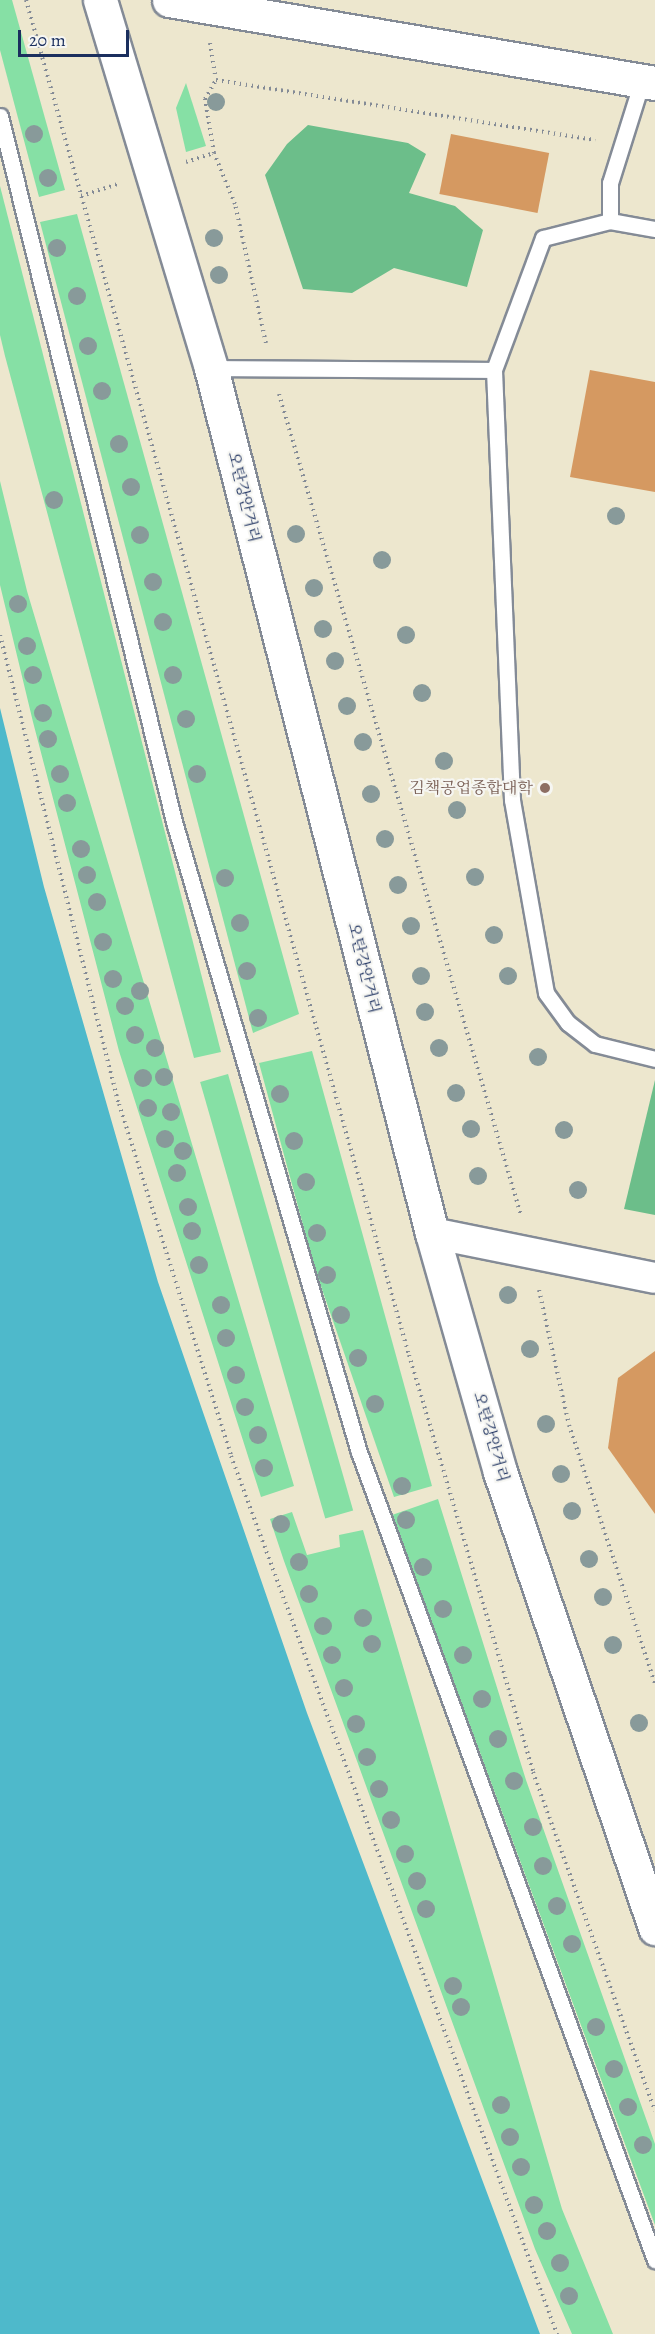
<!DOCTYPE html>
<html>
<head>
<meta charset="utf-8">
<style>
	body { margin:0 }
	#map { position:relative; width:655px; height:2334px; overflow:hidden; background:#ede7ce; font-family:Alegreya,"Noto Serif KR",serif }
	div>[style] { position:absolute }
	.green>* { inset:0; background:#86e0a5; transform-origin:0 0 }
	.forest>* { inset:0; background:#6cbe8a }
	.water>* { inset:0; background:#4eb9cb }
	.building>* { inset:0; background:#d59961; transform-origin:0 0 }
	.path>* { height:4px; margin-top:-2px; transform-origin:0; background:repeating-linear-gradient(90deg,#848b96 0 1.5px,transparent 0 6px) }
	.roads { filter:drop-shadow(2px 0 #848b96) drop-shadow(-2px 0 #848b96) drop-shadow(0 2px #848b96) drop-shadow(0 -2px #848b96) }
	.service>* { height:15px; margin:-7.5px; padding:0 7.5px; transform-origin:7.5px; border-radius:7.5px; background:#fff }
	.minor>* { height:30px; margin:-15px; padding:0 15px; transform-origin:15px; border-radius:15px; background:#fff }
	.tertiary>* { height:33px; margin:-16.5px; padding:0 16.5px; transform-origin:16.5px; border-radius:16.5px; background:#fff }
	.secondary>* { height:33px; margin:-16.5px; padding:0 16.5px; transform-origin:16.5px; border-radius:16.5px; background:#fff }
	.trees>* { width:18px; height:18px; margin:-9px; border-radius:50%; background:#889a9a }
	.dots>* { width:16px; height:16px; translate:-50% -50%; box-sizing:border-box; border:3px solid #f6f6f2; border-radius:50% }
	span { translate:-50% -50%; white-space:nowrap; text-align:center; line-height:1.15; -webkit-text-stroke:4.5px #f6f6f2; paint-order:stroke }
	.street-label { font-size:16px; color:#1b2f5e }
	.education-label { font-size:16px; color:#785e54 }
	.right { translate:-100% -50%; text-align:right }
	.scale { position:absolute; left:18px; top:30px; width:111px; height:27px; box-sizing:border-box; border:3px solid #1b2f5e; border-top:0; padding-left:8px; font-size:18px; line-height:21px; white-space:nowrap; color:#1b2f5e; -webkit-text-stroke:4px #f6f6f2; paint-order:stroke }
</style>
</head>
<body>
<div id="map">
	<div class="green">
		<i style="clip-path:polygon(0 0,12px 0,14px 7px,65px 190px,39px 197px,0 50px)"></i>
		<i style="clip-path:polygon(186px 83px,206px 146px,186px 152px,176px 108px)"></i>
		<i style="clip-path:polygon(0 186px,221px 1052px,194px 1058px,5px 356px,0 335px)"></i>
		<i style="clip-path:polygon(77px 214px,299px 1014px,253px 1033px,40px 222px)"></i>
		<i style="clip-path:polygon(0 481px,27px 591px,294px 1486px,261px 1497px,119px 1051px,33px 722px,0 585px)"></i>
		<i style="clip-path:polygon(312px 1051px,432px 1486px,394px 1497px,315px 1269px,259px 1063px)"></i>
		<i style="left:228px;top:1074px;width:454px;height:29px;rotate:74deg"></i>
		<i style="clip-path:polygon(438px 1499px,526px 1780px,655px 2144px,655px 2225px,392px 1515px)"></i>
		<i style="clip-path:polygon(292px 1512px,307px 1555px,340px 1547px,339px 1535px,363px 1530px,562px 2209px,613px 2334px,572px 2334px,535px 2249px,284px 1561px,270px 1519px)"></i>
	</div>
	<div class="forest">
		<i style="clip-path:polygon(308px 125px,408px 143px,426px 154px,409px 193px,455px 206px,483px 230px,467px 287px,394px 268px,352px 293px,303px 289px,265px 175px,287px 144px)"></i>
		<i style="clip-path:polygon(655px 1080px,655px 1215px,624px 1209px)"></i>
	</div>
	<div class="water">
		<i style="clip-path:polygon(0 708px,44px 887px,158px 1282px,307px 1713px,540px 2334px,0 2334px)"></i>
	</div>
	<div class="building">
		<i style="left:451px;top:134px;width:100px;height:61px;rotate:11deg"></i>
		<i style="clip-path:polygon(590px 370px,655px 382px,655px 492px,570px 477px)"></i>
		<i style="clip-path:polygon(655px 1351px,655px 1514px,608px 1448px,618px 1378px)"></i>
	</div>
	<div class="path">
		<i style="left:26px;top:0;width:1408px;rotate:74.22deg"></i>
		<i style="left:409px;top:1355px;width:435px;rotate:73.4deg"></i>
		<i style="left:533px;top:1772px;width:360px;rotate:70.2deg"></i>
		<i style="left:210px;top:43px;width:36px;rotate:81deg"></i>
		<i style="left:186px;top:162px;width:29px;rotate:-18deg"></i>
		<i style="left:81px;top:196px;width:40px;rotate:-18deg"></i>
		<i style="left:266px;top:343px;width:142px;rotate:-102.6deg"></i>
		<i style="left:235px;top:204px;width:55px;rotate:-112.4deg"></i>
		<i style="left:214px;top:153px;width:55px;rotate:-99.5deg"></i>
		<i style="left:205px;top:99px;width:22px;rotate:-60deg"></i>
		<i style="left:216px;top:80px;width:384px;rotate:9deg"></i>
		<i style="left:279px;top:394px;width:856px;rotate:73.58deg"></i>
		<i style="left:0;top:635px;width:484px;rotate:75.8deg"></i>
		<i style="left:119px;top:1104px;width:369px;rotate:72.3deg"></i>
		<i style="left:231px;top:1456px;width:937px;rotate:69.63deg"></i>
		<i style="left:539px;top:1290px;width:138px;rotate:77.5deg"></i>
		<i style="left:569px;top:1425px;width:273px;rotate:71.6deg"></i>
	</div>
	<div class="roads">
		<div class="service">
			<i style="left:642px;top:81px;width:107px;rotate:107.4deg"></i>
			<i style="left:610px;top:183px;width:38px;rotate:90deg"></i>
			<i style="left:610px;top:221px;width:69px;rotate:165.8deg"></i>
			<i style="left:543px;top:238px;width:141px;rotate:110.4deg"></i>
			<i style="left:494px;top:370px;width:430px;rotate:87.6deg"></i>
			<i style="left:512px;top:800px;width:196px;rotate:80deg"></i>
			<i style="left:546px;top:993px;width:37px;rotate:54deg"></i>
			<i style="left:568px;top:1023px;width:34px;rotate:38deg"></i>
			<i style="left:595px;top:1044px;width:62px;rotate:14deg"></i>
			<i style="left:0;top:116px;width:730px;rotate:76.14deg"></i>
			<i style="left:175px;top:825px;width:653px;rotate:73.65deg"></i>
			<i style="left:359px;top:1452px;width:861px;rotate:69.88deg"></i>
			<i style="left:610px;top:221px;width:46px;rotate:10.1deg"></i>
			<i style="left:211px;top:368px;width:283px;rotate:0.4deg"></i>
		</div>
		<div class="minor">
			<i style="left:432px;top:1233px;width:227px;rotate:11.4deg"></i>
		</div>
		<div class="tertiary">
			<i style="left:169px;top:0;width:493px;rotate:9.7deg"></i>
		</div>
		<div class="secondary">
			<i style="left:100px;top:0;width:384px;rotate:73.2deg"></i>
			<i style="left:211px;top:368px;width:893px;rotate:75.67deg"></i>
			<i style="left:432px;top:1233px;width:248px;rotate:74.1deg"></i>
			<i style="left:500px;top:1472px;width:482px;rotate:71.2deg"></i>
		</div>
	</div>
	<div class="trees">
		<i style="left:216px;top:102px"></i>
		<i style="left:34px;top:134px"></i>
		<i style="left:48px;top:178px"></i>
		<i style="left:214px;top:238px"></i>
		<i style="left:57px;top:248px"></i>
		<i style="left:219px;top:275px"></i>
		<i style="left:77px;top:296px"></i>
		<i style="left:88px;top:346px"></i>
		<i style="left:102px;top:391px"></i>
		<i style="left:119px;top:444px"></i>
		<i style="left:131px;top:487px"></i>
		<i style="left:54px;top:500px"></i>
		<i style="left:616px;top:516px"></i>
		<i style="left:296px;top:534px"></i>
		<i style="left:140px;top:535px"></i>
		<i style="left:382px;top:560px"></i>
		<i style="left:153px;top:582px"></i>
		<i style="left:314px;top:588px"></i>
		<i style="left:18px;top:604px"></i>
		<i style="left:163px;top:622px"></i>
		<i style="left:323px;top:629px"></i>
		<i style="left:406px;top:635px"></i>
		<i style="left:27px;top:646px"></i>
		<i style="left:335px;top:661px"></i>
		<i style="left:33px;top:675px"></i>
		<i style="left:173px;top:675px"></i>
		<i style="left:422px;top:693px"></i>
		<i style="left:347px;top:706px"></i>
		<i style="left:43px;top:713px"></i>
		<i style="left:186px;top:719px"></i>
		<i style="left:48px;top:739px"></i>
		<i style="left:363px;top:742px"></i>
		<i style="left:444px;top:761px"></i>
		<i style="left:60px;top:774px"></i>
		<i style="left:197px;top:774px"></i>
		<i style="left:371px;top:794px"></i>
		<i style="left:67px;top:803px"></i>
		<i style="left:457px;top:810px"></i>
		<i style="left:385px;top:839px"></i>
		<i style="left:81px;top:849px"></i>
		<i style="left:87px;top:875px"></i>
		<i style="left:475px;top:877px"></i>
		<i style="left:225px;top:878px"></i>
		<i style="left:398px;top:885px"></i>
		<i style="left:97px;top:902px"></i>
		<i style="left:240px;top:923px"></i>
		<i style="left:411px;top:926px"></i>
		<i style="left:494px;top:935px"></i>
		<i style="left:103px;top:942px"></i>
		<i style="left:247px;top:971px"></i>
		<i style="left:421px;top:976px"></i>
		<i style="left:508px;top:976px"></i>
		<i style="left:113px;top:979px"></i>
		<i style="left:140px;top:991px"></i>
		<i style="left:125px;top:1006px"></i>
		<i style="left:425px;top:1012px"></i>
		<i style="left:258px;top:1018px"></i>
		<i style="left:135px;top:1035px"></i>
		<i style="left:155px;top:1048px"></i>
		<i style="left:439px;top:1048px"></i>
		<i style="left:538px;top:1057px"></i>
		<i style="left:164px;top:1077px"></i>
		<i style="left:143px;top:1078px"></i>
		<i style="left:456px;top:1093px"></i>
		<i style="left:280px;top:1094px"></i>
		<i style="left:148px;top:1108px"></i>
		<i style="left:171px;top:1112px"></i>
		<i style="left:471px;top:1129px"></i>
		<i style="left:564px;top:1130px"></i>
		<i style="left:165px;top:1139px"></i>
		<i style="left:294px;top:1141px"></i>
		<i style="left:183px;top:1151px"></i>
		<i style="left:177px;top:1173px"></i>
		<i style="left:478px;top:1176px"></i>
		<i style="left:306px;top:1182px"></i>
		<i style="left:578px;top:1190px"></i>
		<i style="left:188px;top:1207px"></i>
		<i style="left:192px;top:1231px"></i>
		<i style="left:317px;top:1233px"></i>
		<i style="left:199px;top:1265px"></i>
		<i style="left:327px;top:1275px"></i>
		<i style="left:508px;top:1295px"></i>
		<i style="left:221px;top:1305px"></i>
		<i style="left:341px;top:1315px"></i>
		<i style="left:226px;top:1338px"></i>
		<i style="left:530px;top:1349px"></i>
		<i style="left:358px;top:1358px"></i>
		<i style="left:236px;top:1375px"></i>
		<i style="left:375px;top:1404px"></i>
		<i style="left:245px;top:1407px"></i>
		<i style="left:546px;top:1424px"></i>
		<i style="left:258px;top:1435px"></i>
		<i style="left:264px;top:1468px"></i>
		<i style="left:561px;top:1474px"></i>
		<i style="left:402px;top:1486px"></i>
		<i style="left:572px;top:1511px"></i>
		<i style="left:406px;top:1520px"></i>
		<i style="left:281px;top:1524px"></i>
		<i style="left:589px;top:1559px"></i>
		<i style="left:299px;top:1562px"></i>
		<i style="left:423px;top:1567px"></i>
		<i style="left:309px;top:1594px"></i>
		<i style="left:603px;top:1597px"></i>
		<i style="left:443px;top:1609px"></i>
		<i style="left:363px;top:1618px"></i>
		<i style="left:323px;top:1626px"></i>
		<i style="left:372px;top:1644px"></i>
		<i style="left:613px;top:1645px"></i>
		<i style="left:332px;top:1655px"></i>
		<i style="left:463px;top:1655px"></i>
		<i style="left:344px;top:1688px"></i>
		<i style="left:482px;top:1699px"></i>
		<i style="left:639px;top:1723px"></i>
		<i style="left:356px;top:1724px"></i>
		<i style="left:498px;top:1739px"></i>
		<i style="left:367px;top:1757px"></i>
		<i style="left:514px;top:1781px"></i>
		<i style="left:379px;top:1789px"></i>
		<i style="left:391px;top:1820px"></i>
		<i style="left:533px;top:1827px"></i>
		<i style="left:405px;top:1854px"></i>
		<i style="left:543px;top:1866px"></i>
		<i style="left:417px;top:1881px"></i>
		<i style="left:557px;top:1906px"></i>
		<i style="left:426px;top:1909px"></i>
		<i style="left:572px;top:1944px"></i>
		<i style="left:453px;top:1986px"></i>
		<i style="left:461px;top:2007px"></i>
		<i style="left:596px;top:2027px"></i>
		<i style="left:614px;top:2069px"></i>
		<i style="left:501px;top:2105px"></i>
		<i style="left:628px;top:2107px"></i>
		<i style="left:510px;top:2137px"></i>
		<i style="left:643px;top:2145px"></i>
		<i style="left:521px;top:2167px"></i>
		<i style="left:534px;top:2205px"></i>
		<i style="left:547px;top:2231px"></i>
		<i style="left:560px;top:2263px"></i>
		<i style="left:569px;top:2296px"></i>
	</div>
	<div class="dots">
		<i style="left:545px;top:788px;background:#8d6e63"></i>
	</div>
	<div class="street-label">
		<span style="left:244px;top:497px;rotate:76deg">오탄강안거리</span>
		<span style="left:364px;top:968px;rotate:76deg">오탄강안거리</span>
		<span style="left:491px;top:1437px;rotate:74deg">오탄강안거리</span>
	</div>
	<div class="education-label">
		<span class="right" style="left:533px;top:788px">김책공업종합대학</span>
	</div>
	<div class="scale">20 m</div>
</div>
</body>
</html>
